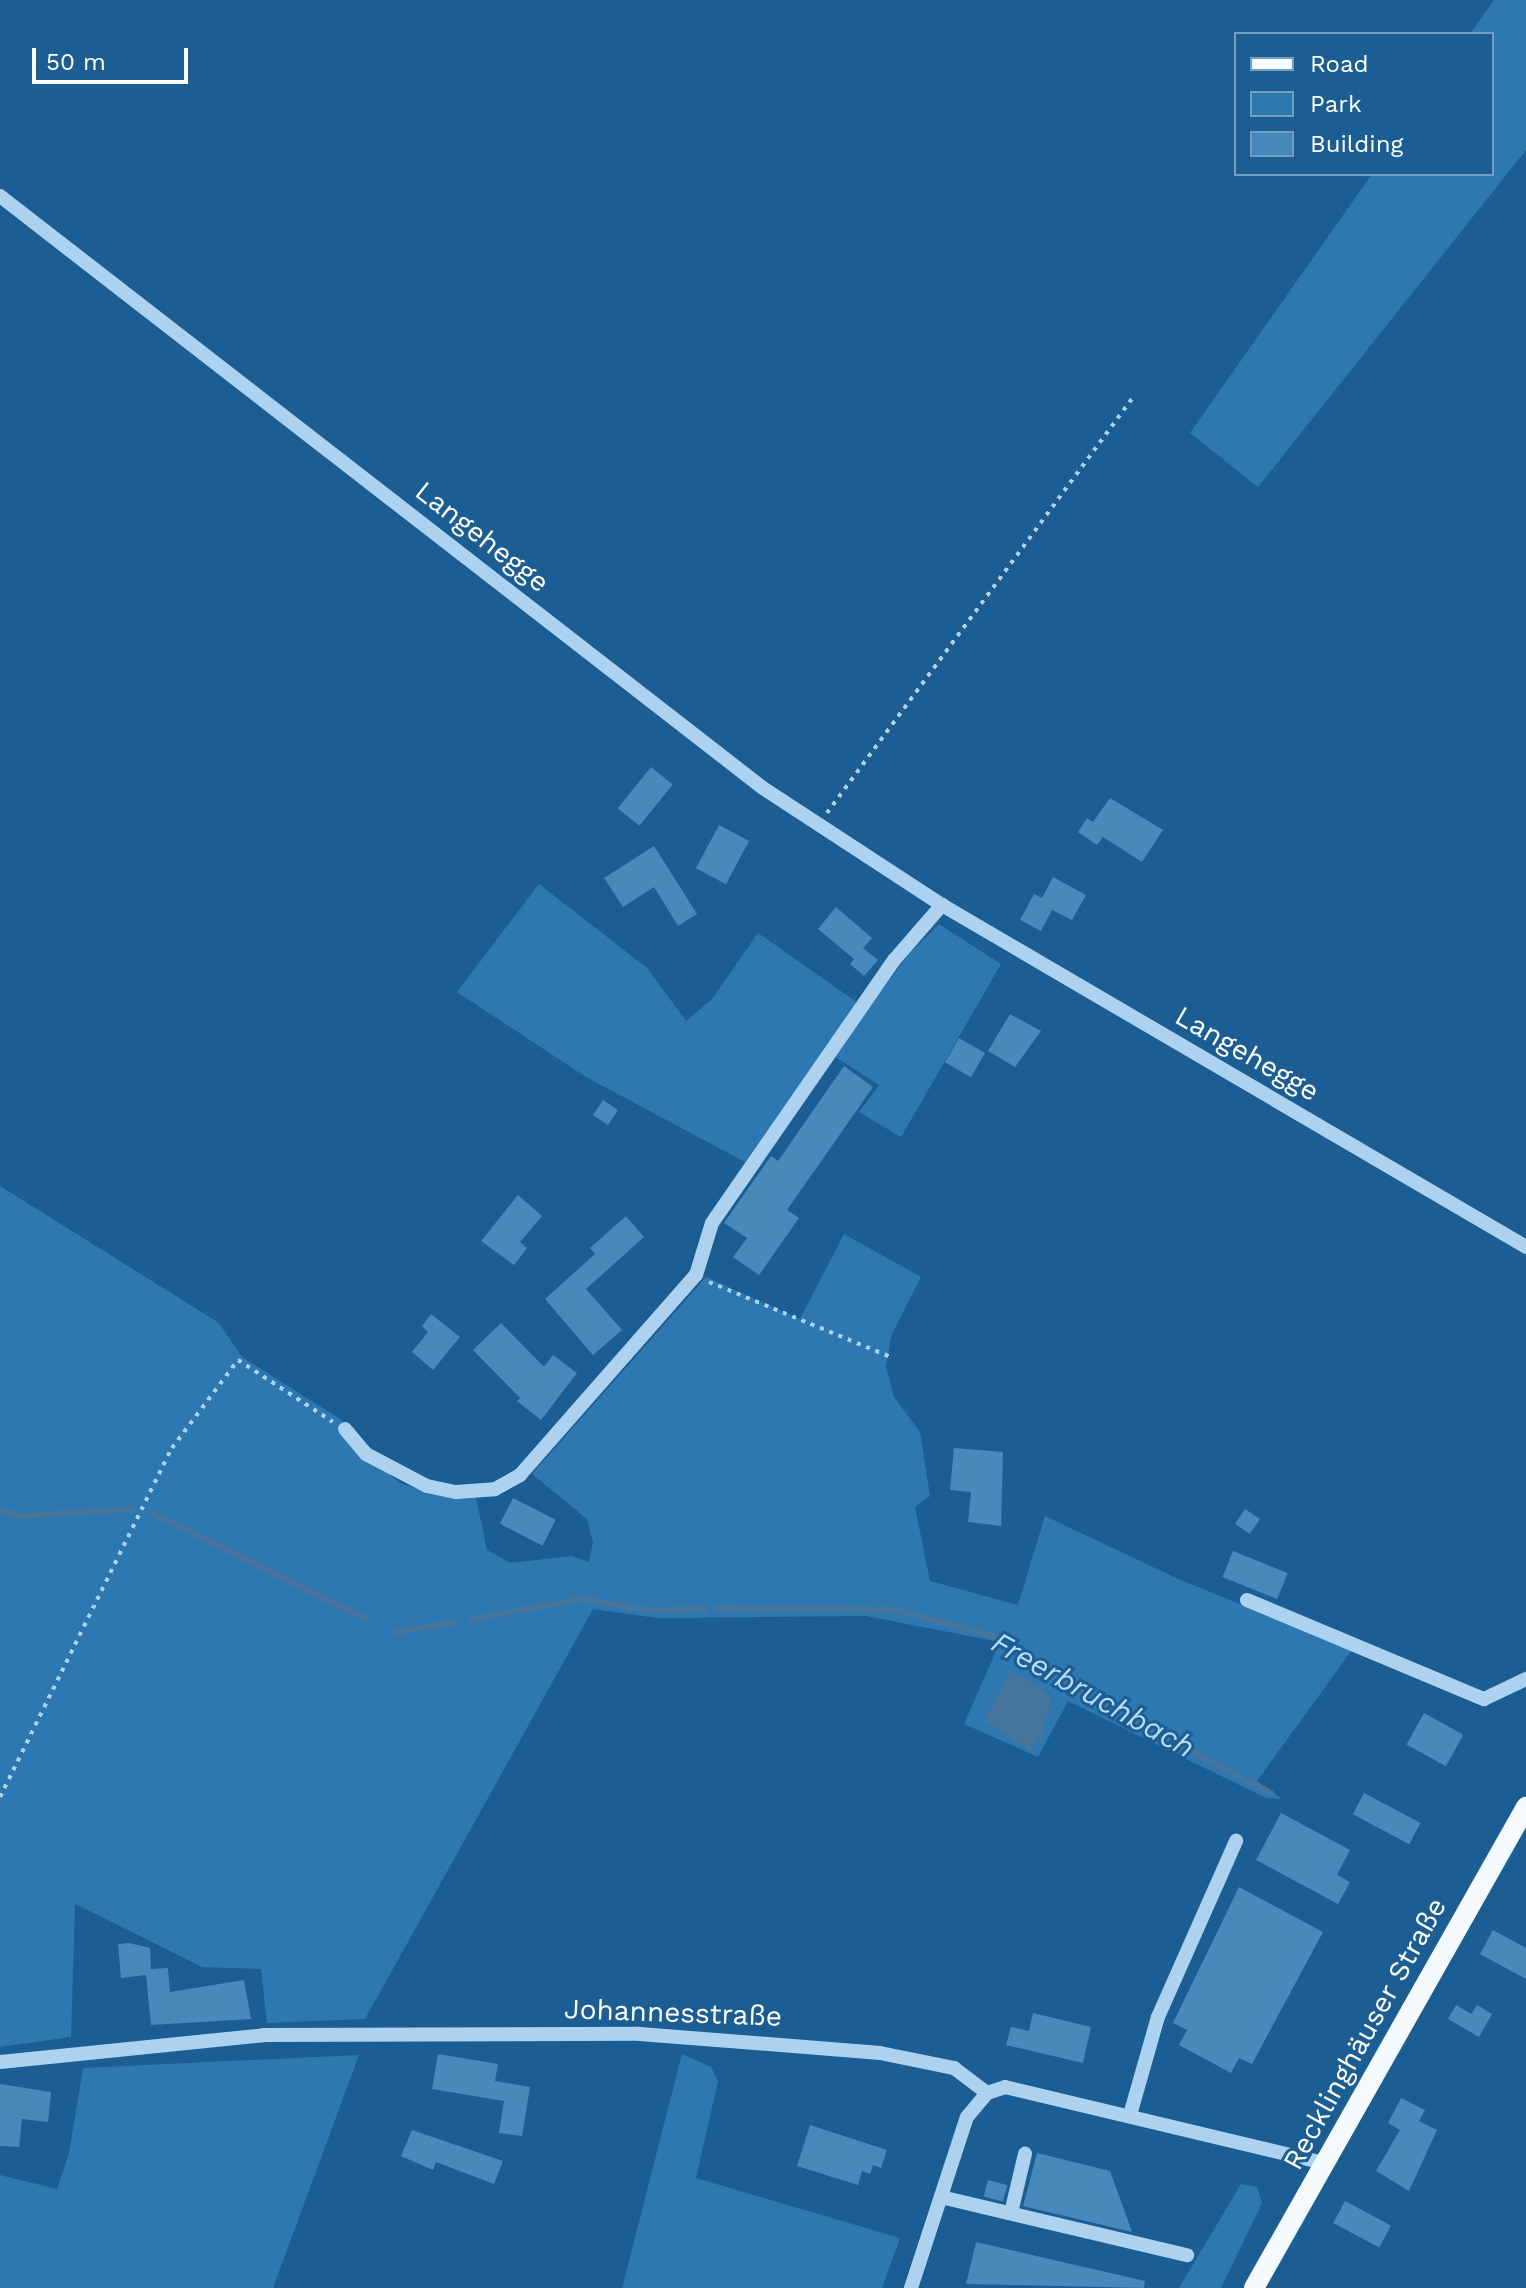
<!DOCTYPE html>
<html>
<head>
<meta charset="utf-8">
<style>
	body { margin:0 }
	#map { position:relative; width:1526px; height:2288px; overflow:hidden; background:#1b5e94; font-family:"Work Sans",sans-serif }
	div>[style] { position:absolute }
	.green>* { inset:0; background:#2e78b2 }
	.water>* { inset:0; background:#47769c }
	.stream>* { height:6px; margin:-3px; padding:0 3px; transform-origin:3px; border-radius:3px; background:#47769c }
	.building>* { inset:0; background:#4889bc; transform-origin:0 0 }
	.path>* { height:4px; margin-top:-2px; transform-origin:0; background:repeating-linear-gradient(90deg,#add2ef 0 4px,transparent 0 10px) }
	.minor>* { height:14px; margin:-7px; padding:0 7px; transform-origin:7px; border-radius:7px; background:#add2ef }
	.major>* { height:20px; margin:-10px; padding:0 10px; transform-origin:10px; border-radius:10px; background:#f5faff }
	span { translate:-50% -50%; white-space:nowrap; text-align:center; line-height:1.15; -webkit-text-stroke:6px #1b5e94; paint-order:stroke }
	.street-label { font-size:28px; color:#fff }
	.water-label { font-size:30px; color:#b9dcf6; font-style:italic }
	.legend { position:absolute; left:1234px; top:32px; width:260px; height:144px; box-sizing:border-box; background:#1b5e94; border:2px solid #769ebf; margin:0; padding:10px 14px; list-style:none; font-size:24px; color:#fff }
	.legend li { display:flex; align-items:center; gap:16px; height:40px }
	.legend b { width:40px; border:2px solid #769ebf }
	.scale { position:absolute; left:32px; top:48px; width:156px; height:36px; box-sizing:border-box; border:4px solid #fff; border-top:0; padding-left:10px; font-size:24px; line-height:28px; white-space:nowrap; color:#fff; -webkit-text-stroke:6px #1b5e94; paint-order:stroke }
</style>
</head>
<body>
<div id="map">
	<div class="green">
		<i style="clip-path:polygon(1494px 0,1526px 0,1526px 150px,1258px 487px,1190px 433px,1372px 174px,1492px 174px,1492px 34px,1470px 34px)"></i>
		<i style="clip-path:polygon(539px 884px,647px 968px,686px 1021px,712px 999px,758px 933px,858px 1003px,745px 1162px,586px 1077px,457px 992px)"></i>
		<i style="clip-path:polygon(939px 924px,1001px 964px,901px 1137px,859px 1112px,879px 1085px,834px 1056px,908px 955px)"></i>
		<i style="clip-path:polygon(0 1186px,219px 1323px,242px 1357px,343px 1421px,337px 1431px,400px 1483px,430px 1493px,476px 1498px,487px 1550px,510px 1563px,572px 1556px,589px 1562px,593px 1542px,587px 1519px,532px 1474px,706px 1277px,800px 1319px,844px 1234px,921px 1277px,891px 1336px,886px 1367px,894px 1397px,920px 1432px,930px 1496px,915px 1507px,930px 1581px,1018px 1605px,1045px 1516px,1176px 1578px,1352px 1650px,1257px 1781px,1282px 1799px,1266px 1798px,1068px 1701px,1038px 1757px,964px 1724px,1000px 1642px,866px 1616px,657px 1618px,593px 1609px,365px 2019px,267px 2023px,261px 1969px,202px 1967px,75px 1904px,71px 2037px,0 2047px)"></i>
		<i style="clip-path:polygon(682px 2054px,711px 2067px,718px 2081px,696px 2178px,900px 2238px,882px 2288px,622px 2288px)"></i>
		<i style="clip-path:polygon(359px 2055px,273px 2288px,0 2288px,0 2175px,57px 2189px,69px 2153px,83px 2068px)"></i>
		<i style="clip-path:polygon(1241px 2184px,1257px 2187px,1262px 2203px,1221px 2288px,1179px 2288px)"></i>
	</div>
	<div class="water">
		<i style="clip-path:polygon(1010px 1671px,1044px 1690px,1051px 1700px,1042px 1736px,1030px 1751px,984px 1721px)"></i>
	</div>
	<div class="stream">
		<i style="left:0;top:1511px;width:24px;rotate:12deg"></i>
		<i style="left:23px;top:1516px;width:110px;rotate:-3.6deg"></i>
		<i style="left:152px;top:1513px;width:237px;rotate:26.3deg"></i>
		<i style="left:718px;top:1608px;width:178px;rotate:0.6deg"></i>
		<i style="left:896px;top:1610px;width:108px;rotate:15.1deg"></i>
		<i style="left:1000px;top:1638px;width:118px;rotate:33.6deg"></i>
		<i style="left:1098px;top:1703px;width:195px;rotate:27.5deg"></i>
		<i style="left:472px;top:1619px;width:112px;rotate:-10.3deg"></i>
		<i style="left:582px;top:1599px;width:68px;rotate:9.3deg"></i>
		<i style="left:649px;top:1610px;width:56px;rotate:-1deg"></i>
		<i style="left:396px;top:1632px;width:59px;rotate:-9.8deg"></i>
	</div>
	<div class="building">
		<i style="left:651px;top:767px;width:28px;height:53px;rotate:39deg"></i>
		<i style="clip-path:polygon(1110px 798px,1163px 830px,1142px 862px,1103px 837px,1097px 845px,1078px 832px,1087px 818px,1093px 822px)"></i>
		<i style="left:719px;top:825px;width:34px;height:49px;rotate:28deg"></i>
		<i style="clip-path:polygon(654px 846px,697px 914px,678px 926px,654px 887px,623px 907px,604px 878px)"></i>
		<i style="clip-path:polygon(1053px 877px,1086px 895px,1072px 920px,1052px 910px,1041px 931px,1020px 920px,1034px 894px,1042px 898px)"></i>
		<i style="clip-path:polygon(836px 907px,872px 938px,863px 948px,878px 960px,864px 976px,850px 964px,854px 959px,818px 929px)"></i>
		<i style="clip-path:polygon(1010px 1014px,1041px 1031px,1015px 1067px,988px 1051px)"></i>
		<i style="left:959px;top:1038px;width:30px;height:28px;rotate:30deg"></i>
		<i style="clip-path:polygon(844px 1066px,873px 1087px,787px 1210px,799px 1218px,759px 1275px,733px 1257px,747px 1238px,724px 1223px,771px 1156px,778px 1161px)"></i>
		<i style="left:603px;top:1100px;width:18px;height:18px;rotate:34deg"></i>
		<i style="clip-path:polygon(518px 1195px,542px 1216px,520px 1242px,527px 1248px,514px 1265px,481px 1241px)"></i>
		<i style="clip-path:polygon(626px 1216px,644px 1237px,586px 1289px,622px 1330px,593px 1355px,545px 1299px,595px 1254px,590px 1248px)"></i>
		<i style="clip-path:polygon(431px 1314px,460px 1337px,433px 1370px,412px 1352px,428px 1332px,422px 1326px)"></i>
		<i style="clip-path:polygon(501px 1323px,544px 1367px,553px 1355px,577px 1373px,541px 1420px,517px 1401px,520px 1398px,473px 1350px)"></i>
		<i style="clip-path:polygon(954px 1448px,1003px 1452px,1001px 1526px,968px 1522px,971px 1492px,950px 1490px)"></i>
		<i style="left:513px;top:1498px;width:48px;height:29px;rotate:27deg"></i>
		<i style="left:1245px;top:1509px;width:18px;height:18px;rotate:34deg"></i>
		<i style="left:1233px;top:1551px;width:59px;height:28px;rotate:22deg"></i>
		<i style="left:1424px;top:1713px;width:45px;height:36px;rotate:29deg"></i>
		<i style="left:1364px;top:1793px;width:64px;height:24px;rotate:28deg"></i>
		<i style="clip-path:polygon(1281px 1813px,1350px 1850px,1337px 1875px,1350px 1882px,1338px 1904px,1256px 1860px)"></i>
		<i style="clip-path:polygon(1239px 1887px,1323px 1932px,1252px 2064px,1239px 2058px,1231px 2073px,1179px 2045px,1187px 2030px,1173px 2023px)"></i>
		<i style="clip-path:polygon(1493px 1930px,1526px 1948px,1526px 1979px,1480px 1954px)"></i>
		<i style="clip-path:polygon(129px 1943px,150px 1948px,151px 1969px,168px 1968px,170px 1992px,244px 1980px,251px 2019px,151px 2025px,146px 1975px,121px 1978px,118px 1944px)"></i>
		<i style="clip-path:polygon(1456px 2005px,1471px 2014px,1477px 2005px,1492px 2014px,1479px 2037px,1448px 2019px)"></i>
		<i style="clip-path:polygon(1033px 2013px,1091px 2027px,1083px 2063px,1006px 2045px,1011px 2027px,1029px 2031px)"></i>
		<i style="clip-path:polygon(438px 2054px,498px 2064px,495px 2081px,530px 2087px,522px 2136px,499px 2133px,504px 2101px,432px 2089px)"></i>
		<i style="clip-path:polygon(0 2084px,51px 2092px,48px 2122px,22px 2119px,19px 2147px,0 2146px)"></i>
		<i style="clip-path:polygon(1401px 2098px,1425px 2110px,1419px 2121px,1437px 2130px,1409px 2191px,1376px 2171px,1400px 2130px,1388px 2123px)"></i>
		<i style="clip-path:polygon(810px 2125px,887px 2150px,881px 2168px,873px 2165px,870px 2174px,862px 2171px,858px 2185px,797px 2166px)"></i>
		<i style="clip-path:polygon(412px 2130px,503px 2161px,494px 2184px,436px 2162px,433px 2170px,401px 2156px)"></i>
		<i style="clip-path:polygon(1037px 2153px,1110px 2171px,1132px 2232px,1023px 2206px)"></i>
		<i style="left:988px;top:2180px;width:20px;height:17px;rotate:15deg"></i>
		<i style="left:1345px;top:2201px;width:52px;height:25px;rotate:28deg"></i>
		<i style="clip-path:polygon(976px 2242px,1145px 2281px,1144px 2288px,966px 2284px)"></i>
	</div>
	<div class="path">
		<i style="left:827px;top:813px;width:518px;rotate:-53.64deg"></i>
		<i style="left:709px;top:1282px;width:197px;rotate:22.4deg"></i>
		<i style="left:0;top:1797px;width:389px;rotate:-63.8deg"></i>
		<i style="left:172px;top:1448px;width:110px;rotate:-53.1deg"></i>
		<i style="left:238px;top:1360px;width:113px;rotate:33.1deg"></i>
	</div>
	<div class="minor">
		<i style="left:0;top:196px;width:966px;rotate:37.81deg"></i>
		<i style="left:763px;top:788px;width:214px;rotate:33.2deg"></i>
		<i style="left:942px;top:905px;width:677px;rotate:30.35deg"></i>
		<i style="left:345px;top:1429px;width:33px;rotate:50deg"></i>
		<i style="left:366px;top:1454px;width:69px;rotate:27.7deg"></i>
		<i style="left:427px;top:1486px;width:30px;rotate:12deg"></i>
		<i style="left:456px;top:1492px;width:39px;rotate:-4deg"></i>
		<i style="left:495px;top:1489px;width:29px;rotate:-29deg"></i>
		<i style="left:520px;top:1475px;width:266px;rotate:-48.7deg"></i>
		<i style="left:696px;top:1275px;width:54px;rotate:-72.9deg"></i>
		<i style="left:712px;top:1223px;width:321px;rotate:-55.3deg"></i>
		<i style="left:895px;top:959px;width:72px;rotate:-49deg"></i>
		<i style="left:1247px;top:1600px;width:257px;rotate:22.7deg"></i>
		<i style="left:1484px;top:1699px;width:47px;rotate:-25.5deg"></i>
		<i style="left:0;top:2062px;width:265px;rotate:-5.8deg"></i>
		<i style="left:264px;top:2035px;width:376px;rotate:-0.2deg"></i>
		<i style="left:640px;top:2034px;width:241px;rotate:4.5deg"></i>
		<i style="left:880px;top:2053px;width:76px;rotate:11.5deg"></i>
		<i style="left:954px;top:2068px;width:41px;rotate:37.1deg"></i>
		<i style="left:1130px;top:2115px;width:102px;rotate:-74.1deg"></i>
		<i style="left:1158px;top:2017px;width:193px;rotate:-66.1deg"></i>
		<i style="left:941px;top:2197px;width:253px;rotate:13.3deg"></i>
		<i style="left:1011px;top:2213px;width:61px;rotate:-76.7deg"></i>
		<i style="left:911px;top:2288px;width:180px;rotate:-71.9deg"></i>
		<i style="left:967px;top:2117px;width:31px;rotate:-50deg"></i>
		<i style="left:987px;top:2093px;width:19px;rotate:-18deg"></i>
		<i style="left:1005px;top:2087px;width:328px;rotate:13.4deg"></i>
	</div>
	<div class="major">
		<i style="left:1254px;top:2288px;width:553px;rotate:-60.51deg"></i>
	</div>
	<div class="street-label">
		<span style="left:482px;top:537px;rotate:38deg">Langehegge</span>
		<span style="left:1247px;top:1054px;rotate:30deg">Langehegge</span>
		<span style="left:673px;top:2013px;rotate:2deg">Johannesstraße</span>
		<span style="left:1365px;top:2034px;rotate:-61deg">Recklinghäuser Straße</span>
	</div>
	<div class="water-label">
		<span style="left:1093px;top:1695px;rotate:29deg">Freerbruchbach</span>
	</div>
	<ul class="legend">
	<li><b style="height:10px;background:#f5faff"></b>Road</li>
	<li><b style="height:22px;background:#2e78b2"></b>Park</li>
	<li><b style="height:22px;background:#4889bc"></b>Building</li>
	</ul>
	<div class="scale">50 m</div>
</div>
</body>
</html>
